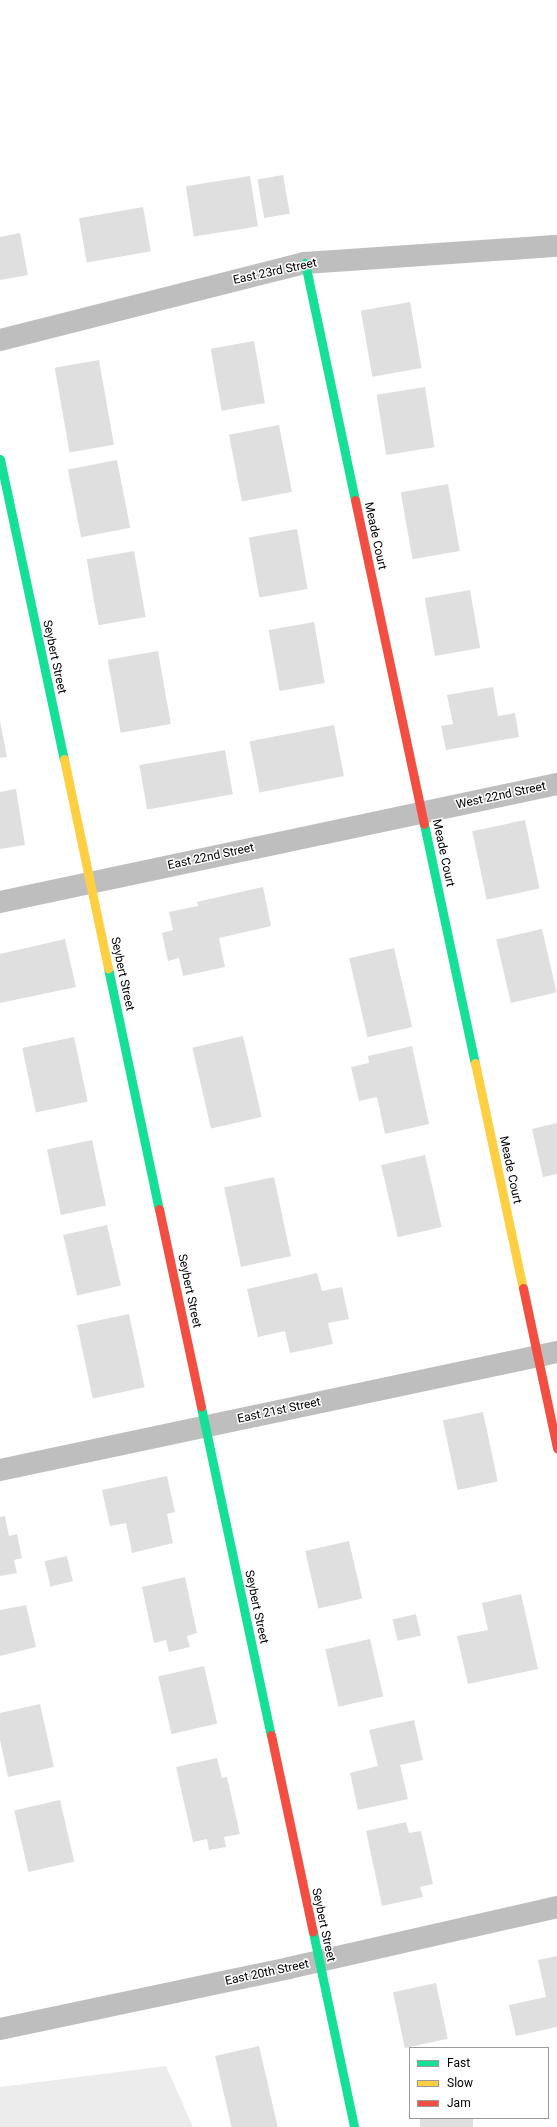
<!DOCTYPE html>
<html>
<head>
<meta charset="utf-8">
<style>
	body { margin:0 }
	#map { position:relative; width:557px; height:2127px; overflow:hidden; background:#fff; font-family:Roboto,sans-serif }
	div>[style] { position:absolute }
	.green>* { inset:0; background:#ececec }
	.building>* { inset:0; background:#dfdfdf; transform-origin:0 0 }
	.street>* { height:22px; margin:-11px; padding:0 11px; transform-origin:11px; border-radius:11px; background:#bebebe }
	.fast>* { height:9px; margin:-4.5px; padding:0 4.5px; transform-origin:4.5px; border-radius:4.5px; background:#16e098 }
	.slow>* { height:9px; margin:-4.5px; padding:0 4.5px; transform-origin:4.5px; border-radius:4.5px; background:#ffcf43 }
	.jam>* { height:9px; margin:-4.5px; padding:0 4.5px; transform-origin:4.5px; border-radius:4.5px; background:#f24e42 }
	span { translate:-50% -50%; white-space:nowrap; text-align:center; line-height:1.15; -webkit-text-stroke:3px #fff; paint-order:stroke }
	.street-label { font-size:12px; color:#000 }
	.legend { position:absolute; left:409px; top:2047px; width:140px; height:72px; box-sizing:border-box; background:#fff; border:1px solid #999; margin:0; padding:5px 7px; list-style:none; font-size:12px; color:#000 }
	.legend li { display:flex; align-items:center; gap:8px; height:20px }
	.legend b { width:20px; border:1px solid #999 }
</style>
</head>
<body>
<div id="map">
	<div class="green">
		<i style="clip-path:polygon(166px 2066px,193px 2127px,0 2127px,0 2087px)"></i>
	</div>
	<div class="building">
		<i style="left:283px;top:175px;width:39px;height:26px;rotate:80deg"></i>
		<i style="left:250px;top:176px;width:51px;height:65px;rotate:81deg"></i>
		<i style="left:143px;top:207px;width:45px;height:65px;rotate:80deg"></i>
		<i style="clip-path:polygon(20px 233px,28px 275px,0 280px,0 237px)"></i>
		<i style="left:410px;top:302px;width:67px;height:50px;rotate:80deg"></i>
		<i style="left:254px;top:341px;width:63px;height:44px;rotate:80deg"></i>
		<i style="left:99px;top:360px;width:86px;height:45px;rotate:80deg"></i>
		<i style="left:425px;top:387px;width:61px;height:49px;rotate:81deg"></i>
		<i style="left:279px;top:425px;width:68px;height:51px;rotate:79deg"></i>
		<i style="left:117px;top:460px;width:69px;height:50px;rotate:79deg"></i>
		<i style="left:448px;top:484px;width:68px;height:48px;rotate:80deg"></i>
		<i style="left:297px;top:529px;width:61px;height:49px;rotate:80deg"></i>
		<i style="left:134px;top:551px;width:67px;height:48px;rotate:80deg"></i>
		<i style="left:470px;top:590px;width:59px;height:46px;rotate:80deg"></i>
		<i style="left:314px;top:622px;width:62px;height:46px;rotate:80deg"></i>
		<i style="left:158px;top:651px;width:74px;height:51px;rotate:80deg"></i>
		<i style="clip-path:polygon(493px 687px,498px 716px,515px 713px,519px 737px,446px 750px,441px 726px,453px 724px,447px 695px)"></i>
		<i style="clip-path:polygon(0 721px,7px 757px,0 758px)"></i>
		<i style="left:334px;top:725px;width:52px;height:86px;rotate:79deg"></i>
		<i style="left:225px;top:750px;width:45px;height:87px;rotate:80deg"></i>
		<i style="clip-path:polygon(16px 789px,25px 845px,0 849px,0 792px)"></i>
		<i style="left:525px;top:820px;width:70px;height:54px;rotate:78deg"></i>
		<i style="clip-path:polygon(263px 887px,271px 926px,219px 938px,225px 967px,183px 976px,179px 958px,168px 961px,162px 933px,173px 930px,169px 912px,198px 906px,197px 902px)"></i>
		<i style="left:542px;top:929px;width:65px;height:47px;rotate:77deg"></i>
		<i style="clip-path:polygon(65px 939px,76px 987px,0 1003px,0 954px)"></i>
		<i style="left:394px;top:948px;width:81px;height:46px;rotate:77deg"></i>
		<i style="left:243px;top:1036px;width:83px;height:52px;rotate:77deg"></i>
		<i style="left:74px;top:1037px;width:66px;height:53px;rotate:78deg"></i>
		<i style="clip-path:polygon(412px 1046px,429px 1124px,385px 1134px,377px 1097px,359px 1101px,351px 1067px,369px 1063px,368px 1056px)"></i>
		<i style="clip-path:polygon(557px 1123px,557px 1174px,543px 1177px,532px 1129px)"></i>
		<i style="left:92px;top:1140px;width:67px;height:46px;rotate:78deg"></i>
		<i style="left:425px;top:1155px;width:74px;height:45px;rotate:77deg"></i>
		<i style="left:274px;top:1177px;width:81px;height:51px;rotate:78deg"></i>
		<i style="left:107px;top:1225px;width:62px;height:45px;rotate:77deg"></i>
		<i style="clip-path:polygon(317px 1273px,322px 1291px,342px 1287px,349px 1319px,328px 1323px,333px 1344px,290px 1353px,285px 1331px,258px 1337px,247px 1289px)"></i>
		<i style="left:129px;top:1314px;width:75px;height:53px;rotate:78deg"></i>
		<i style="left:483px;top:1412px;width:71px;height:41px;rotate:78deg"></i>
		<i style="clip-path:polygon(167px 1476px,175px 1512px,167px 1514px,173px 1543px,132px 1553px,126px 1523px,110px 1526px,102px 1490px)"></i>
		<i style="clip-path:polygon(5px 1516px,9px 1536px,17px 1534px,22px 1558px,14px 1560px,17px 1573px,0 1576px,0 1517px)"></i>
		<i style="left:349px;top:1541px;width:59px;height:45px;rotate:77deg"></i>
		<i style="left:67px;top:1556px;width:26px;height:23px;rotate:77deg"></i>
		<i style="clip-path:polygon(185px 1577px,197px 1633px,187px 1636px,190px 1647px,169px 1652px,166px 1640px,154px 1643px,142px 1587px)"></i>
		<i style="clip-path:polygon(521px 1594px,538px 1669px,468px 1684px,457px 1636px,488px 1630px,482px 1603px)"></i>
		<i style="clip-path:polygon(26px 1605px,36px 1647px,0 1656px,0 1610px)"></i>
		<i style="left:416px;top:1614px;width:22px;height:24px;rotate:77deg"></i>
		<i style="left:370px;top:1639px;width:59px;height:46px;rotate:77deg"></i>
		<i style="left:204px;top:1666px;width:59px;height:47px;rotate:77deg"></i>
		<i style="clip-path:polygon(40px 1704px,54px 1767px,8px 1777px,0 1740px,0 1713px)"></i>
		<i style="clip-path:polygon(414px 1720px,423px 1760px,400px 1765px,408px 1799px,358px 1810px,350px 1773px,378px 1766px,369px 1730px)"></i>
		<i style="clip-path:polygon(217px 1758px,222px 1778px,227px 1777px,240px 1834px,224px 1837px,226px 1847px,209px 1850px,207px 1839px,193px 1842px,176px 1767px)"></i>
		<i style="left:60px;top:1800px;width:63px;height:47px;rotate:77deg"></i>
		<i style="clip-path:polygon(406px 1822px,409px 1833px,421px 1831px,433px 1884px,420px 1887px,423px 1897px,382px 1906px,366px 1831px)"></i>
		<i style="clip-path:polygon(557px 1956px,557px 2027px,516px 2036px,509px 2005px,546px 1997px,538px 1960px)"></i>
		<i style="left:436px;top:1983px;width:57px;height:44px;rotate:78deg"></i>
		<i style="left:259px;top:2046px;width:83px;height:45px;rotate:77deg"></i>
		<i style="left:420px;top:2118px;width:53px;height:9px"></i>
	</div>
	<div class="street">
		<i style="left:0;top:340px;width:315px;rotate:-14.2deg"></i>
		<i style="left:305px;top:263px;width:253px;rotate:-3.9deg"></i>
		<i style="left:0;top:902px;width:569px;rotate:-11.96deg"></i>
		<i style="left:0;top:1470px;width:569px;rotate:-11.96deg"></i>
		<i style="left:0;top:2029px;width:295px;rotate:-11.9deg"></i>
		<i style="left:289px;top:1968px;width:275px;rotate:-12.8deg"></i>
	</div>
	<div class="fast">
		<i style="left:305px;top:263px;width:242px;rotate:78.1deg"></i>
		<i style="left:0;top:459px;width:307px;rotate:78deg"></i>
		<i style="left:424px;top:824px;width:244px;rotate:78deg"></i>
		<i style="left:108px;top:968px;width:246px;rotate:78.1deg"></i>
		<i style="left:201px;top:1407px;width:335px;rotate:78deg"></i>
		<i style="left:313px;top:1932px;width:199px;rotate:78.1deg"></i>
	</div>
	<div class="slow">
		<i style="left:64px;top:759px;width:214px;rotate:78.1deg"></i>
		<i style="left:475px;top:1063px;width:230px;rotate:78deg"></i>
	</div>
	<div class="jam">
		<i style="left:355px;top:500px;width:331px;rotate:78deg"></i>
		<i style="left:159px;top:1209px;width:202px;rotate:78deg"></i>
		<i style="left:523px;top:1288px;width:164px;rotate:78deg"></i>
		<i style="left:271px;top:1735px;width:201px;rotate:78deg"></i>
	</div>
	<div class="street-label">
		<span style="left:275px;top:272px;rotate:-12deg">East 23rd Street</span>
		<span style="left:375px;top:536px;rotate:78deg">Meade Court</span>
		<span style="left:54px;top:657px;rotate:78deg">Seybert Street</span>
		<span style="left:501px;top:796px;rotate:-12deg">West 22nd Street</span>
		<span style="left:443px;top:853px;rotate:78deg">Meade Court</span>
		<span style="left:211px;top:857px;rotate:-12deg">East 22nd Street</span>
		<span style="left:122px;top:974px;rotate:78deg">Seybert Street</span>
		<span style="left:510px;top:1170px;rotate:78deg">Meade Court</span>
		<span style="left:189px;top:1291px;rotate:78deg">Seybert Street</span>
		<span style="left:279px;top:1411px;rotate:-12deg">East 21st Street</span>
		<span style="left:256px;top:1607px;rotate:78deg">Seybert Street</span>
		<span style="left:323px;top:1925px;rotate:78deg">Seybert Street</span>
		<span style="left:267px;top:1973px;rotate:-12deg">East 20th Street</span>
	</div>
	<ul class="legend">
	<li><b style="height:5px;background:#16e098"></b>Fast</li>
	<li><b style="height:5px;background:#ffcf43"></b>Slow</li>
	<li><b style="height:5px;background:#f24e42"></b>Jam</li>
	</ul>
</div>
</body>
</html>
